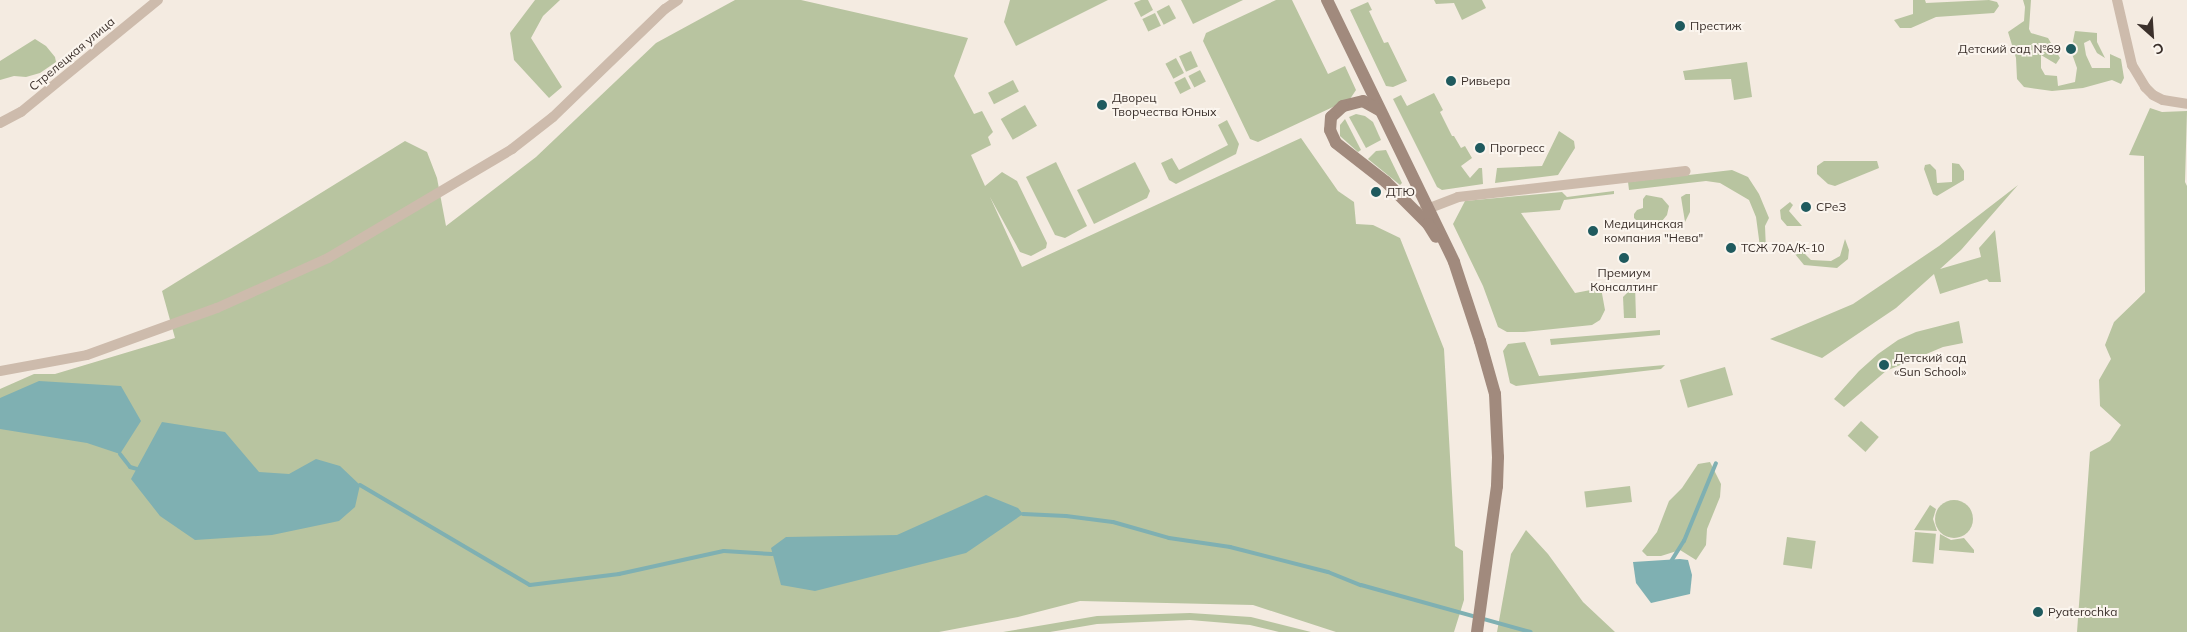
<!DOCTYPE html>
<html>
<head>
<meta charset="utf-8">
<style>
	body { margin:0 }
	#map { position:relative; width:2187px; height:632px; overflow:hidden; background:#f4ebe1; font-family:Mulish,sans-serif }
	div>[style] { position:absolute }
	.green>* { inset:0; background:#b8c4a0; transform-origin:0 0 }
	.round { border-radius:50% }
	.water>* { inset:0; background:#7fb0b2 }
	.stream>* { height:4px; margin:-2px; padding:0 2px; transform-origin:2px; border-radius:2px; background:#7fb0b2 }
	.street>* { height:10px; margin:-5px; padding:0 5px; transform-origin:5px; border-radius:5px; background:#cdbbac }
	.secondary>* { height:12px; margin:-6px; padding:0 6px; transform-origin:6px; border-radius:6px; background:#a18a7d }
	.dots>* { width:14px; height:14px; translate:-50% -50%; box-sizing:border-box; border:2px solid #fbf5ee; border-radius:50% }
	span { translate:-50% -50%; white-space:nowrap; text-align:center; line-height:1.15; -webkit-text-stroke:4px #fbf5ee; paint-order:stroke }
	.poi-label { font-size:12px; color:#3b302b }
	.left { translate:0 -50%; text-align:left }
	.right { translate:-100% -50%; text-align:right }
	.street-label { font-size:12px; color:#3b302b }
	.north { position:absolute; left:2127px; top:10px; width:50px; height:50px; -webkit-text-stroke:4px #fbf5ee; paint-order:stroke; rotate:154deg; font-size:14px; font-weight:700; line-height:20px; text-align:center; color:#3b302b }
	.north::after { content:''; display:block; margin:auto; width:18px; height:22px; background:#3b302b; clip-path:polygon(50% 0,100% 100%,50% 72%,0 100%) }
</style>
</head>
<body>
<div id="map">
	<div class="green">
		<i style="clip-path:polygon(535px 0,560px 0,543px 16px,531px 38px,562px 87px,549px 98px,514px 60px,510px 33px)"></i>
		<i style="clip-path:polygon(735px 0,801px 0,968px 38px,954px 76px,974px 114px,982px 111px,993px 132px,988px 137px,991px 145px,971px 155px,985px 186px,1002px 172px,1017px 181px,1047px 243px,1046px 248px,1031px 256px,1020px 252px,990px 197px,1022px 267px,1301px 138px,1338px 191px,1354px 202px,1356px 224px,1373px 225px,1400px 238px,1444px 349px,1455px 546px,1463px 551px,1464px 600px,1454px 632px,1336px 632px,1253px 605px,1080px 601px,1018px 617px,939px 632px,0 632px,0 389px,34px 374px,55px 374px,175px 338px,162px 291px,405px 141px,427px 152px,437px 178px,446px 226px,536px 157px,656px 43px)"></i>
		<i style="clip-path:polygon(1010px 0,1108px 0,1016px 46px,1004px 22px)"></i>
		<i style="clip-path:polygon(1141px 0,1148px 0,1153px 10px,1141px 17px,1134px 3px)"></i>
		<i style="clip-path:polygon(1181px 0,1243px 0,1193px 24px)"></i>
		<i style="clip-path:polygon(1276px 0,1292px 0,1328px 74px,1345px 66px,1356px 90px,1350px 99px,1258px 142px,1250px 139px,1203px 41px,1206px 33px)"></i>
		<i style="clip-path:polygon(1434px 0,1482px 0,1486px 8px,1462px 20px,1454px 3px,1436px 4px)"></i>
		<i style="clip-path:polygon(1913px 0,1925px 0,1926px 3px,1989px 0,1997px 2px,1999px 6px,1994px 13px,1936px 17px,1911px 28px,1900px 28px,1894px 20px,1913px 14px)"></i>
		<i style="clip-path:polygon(2023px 0,2031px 0,2029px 29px,2031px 33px,2048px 38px,2060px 58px,2056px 64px,2041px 55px,2041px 68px,2045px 75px,2057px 76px,2058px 86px,2075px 82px,2077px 68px,2071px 51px,2075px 31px,2097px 33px,2097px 42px,2105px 58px,2097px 53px,2090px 40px,2084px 43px,2086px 55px,2092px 68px,2110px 68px,2110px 54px,2121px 59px,2124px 78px,2121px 84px,2112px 80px,2083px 88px,2052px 91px,2024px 87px,2017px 79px,2016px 58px,2008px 32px,2024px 21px,2025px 7px)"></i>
		<i style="clip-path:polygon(1368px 2px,1372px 10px,1369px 11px,1384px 43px,1388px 42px,1407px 81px,1393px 87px,1386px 86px,1350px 10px)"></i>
		<i style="left:1169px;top:5px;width:15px;height:14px;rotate:62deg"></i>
		<i style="left:1155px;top:13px;width:14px;height:14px;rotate:65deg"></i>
		<i style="clip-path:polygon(35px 39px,46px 46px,55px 57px,56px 62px,40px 73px,26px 77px,14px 76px,0 80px,0 61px)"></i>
		<i style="left:1191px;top:51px;width:17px;height:13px;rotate:66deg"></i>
		<i style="left:1176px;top:58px;width:17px;height:12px;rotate:62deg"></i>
		<i style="clip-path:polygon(1747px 62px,1752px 97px,1734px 100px,1731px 79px,1685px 80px,1683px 71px)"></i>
		<i style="left:1200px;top:70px;width:13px;height:13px;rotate:63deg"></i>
		<i style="left:1185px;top:77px;width:13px;height:12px;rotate:63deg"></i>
		<i style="left:1013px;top:80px;width:13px;height:28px;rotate:63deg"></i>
		<i style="clip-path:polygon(1434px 93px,1443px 110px,1440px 112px,1452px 136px,1454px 136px,1461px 148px,1465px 146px,1472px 158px,1461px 166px,1470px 178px,1479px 168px,1482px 168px,1483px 184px,1442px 190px,1437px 187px,1393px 99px,1401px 95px,1407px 106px)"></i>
		<i style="left:1025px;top:105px;width:24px;height:28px;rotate:60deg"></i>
		<i style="clip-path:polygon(2150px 108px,2162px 112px,2187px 111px,2185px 182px,2187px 186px,2187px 632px,2077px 632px,2090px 452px,2110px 441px,2121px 425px,2100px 406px,2099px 380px,2111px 359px,2105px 345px,2114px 322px,2145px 292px,2144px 156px,2129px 155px)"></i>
		<i style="clip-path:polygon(1356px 114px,1365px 116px,1373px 122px,1381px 140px,1366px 148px,1349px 117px)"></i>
		<i style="clip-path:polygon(1345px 119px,1361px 150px,1358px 152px,1340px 136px,1340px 125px)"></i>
		<i style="clip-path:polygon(1227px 120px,1239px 144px,1236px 154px,1176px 184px,1169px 180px,1161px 163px,1172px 158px,1179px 170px,1228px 145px,1218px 125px)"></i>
		<i style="clip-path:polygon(1559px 131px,1574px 141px,1575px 148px,1558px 175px,1495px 183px,1497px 168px,1542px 166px)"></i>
		<i style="clip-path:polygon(1386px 150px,1402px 183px,1400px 185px,1368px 159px,1376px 151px)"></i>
		<i style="clip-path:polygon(1824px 161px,1877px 161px,1879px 168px,1835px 186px,1828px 184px,1817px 174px,1817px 166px)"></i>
		<i style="clip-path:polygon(1056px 162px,1087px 226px,1065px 238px,1055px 235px,1026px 177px)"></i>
		<i style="clip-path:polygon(1135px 162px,1150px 191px,1147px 198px,1094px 224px,1077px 190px)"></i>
		<i style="clip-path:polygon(1952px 163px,1959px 164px,1964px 171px,1964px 180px,1937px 196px,1933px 194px,1924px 169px,1925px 165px,1930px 164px,1936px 170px,1937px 183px,1952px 182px)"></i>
		<i style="clip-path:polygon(1732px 170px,1748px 177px,1759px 194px,1769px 218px,1765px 226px,1766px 250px,1760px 247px,1756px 217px,1749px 200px,1720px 183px,1706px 181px,1629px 190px,1628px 182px)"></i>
		<i style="clip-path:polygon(2018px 185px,1961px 250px,1940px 269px,1981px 257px,1979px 248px,1995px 230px,2001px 282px,1989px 282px,1987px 279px,1940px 294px,1934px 274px,1896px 308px,1822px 358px,1770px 339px,1853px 304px,1939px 246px)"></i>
		<i style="clip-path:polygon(1614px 191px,1614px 194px,1564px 200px,1560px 210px,1521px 213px,1575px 293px,1601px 288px,1605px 310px,1600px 320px,1592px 325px,1524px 332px,1507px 332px,1498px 327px,1483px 286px,1453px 224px,1465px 201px,1562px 192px,1567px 197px)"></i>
		<i style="clip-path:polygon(1686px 194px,1690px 194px,1690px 212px,1685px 222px,1681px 197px)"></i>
		<i style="clip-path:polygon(1646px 195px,1662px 198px,1669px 206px,1667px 215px,1662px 221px,1652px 225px,1638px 222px,1634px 218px,1634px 214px,1637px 210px,1643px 208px,1643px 199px)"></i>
		<i style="clip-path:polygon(1790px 202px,1793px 205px,1789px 211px,1802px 226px,1787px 226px,1781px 219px,1780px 210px)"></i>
		<i style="clip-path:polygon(1845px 239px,1849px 250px,1848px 259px,1837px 268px,1804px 265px,1795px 254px,1795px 249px,1799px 244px,1805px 244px,1804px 253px,1811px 260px,1831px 261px,1840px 256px)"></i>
		<i style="clip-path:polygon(1635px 285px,1636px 318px,1624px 318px,1623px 297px)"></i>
		<i style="clip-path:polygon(1959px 321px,1963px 343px,1943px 347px,1886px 371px,1844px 407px,1834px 399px,1859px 371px,1878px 354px,1898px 340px,1916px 332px)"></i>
		<i style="clip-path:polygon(1660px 330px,1660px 335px,1551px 345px,1550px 339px)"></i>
		<i style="clip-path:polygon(1525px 342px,1539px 376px,1665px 365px,1661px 369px,1516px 386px,1510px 383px,1503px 351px,1508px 344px)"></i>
		<i style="left:1725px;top:367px;width:29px;height:47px;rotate:74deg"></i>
		<i style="left:1861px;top:421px;width:24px;height:20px;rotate:42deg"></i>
		<i style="clip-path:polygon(1710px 462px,1721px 484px,1720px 497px,1707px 529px,1706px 545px,1696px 560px,1680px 550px,1661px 556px,1647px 556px,1642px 551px,1657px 532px,1669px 501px,1682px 488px,1698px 464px)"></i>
		<i style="left:1630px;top:486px;width:16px;height:46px;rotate:83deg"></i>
		<i class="round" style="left:1935px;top:500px;width:38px;height:38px"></i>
		<i style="clip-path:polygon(1930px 505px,1936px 509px,1933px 519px,1937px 531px,1914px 530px)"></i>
		<i style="clip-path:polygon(1526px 530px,1548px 554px,1583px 602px,1615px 632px,1497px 632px,1511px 554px)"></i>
		<i style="left:1915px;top:532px;width:21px;height:30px;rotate:5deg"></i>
		<i style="clip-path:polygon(1940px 534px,1951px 540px,1964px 538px,1974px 550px,1974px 553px,1939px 550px)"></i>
		<i style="left:1787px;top:537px;width:29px;height:28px;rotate:8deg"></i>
		<i style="clip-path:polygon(1190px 613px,1251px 617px,1311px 632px,1279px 632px,1250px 625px,1190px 620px,1097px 624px,1050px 632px,1003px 632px,1097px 616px)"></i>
	</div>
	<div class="water">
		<i style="clip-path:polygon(39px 381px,121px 386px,141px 421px,120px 454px,87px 443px,0 429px,0 398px)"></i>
		<i style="clip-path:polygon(162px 422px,225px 432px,259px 472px,289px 474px,316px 459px,340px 466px,360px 485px,355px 507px,339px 521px,272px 535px,195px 540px,160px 516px,131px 479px)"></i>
		<i style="clip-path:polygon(986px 495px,1018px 508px,1023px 514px,966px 553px,815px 591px,781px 585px,771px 548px,786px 537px,897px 535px)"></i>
		<i style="clip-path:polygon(1680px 559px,1688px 560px,1692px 575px,1690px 594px,1651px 603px,1636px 583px,1633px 562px)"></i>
	</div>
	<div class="stream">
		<i style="left:120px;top:454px;width:16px;rotate:52deg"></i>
		<i style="left:130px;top:467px;width:7px;rotate:16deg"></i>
		<i style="left:360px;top:485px;width:197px;rotate:30.5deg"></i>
		<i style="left:530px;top:585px;width:90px;rotate:-7deg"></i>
		<i style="left:619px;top:574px;width:107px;rotate:-12.4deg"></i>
		<i style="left:724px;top:551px;width:48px;rotate:3.6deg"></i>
		<i style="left:1023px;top:514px;width:43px;rotate:2.7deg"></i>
		<i style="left:1066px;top:516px;width:47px;rotate:7.3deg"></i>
		<i style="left:1113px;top:522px;width:58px;rotate:15.9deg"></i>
		<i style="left:1169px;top:538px;width:62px;rotate:8.4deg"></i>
		<i style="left:1230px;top:547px;width:101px;rotate:14.3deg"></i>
		<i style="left:1328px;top:572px;width:35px;rotate:22deg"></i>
		<i style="left:1361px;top:585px;width:176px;rotate:15.5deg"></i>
		<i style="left:1670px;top:563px;width:26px;rotate:-58deg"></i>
		<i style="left:1684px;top:541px;width:84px;rotate:-67.7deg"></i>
	</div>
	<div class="street">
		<i style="left:2117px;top:0;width:67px;rotate:77deg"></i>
		<i style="left:2132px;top:65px;width:26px;rotate:59deg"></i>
		<i style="left:2145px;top:87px;width:11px;rotate:45deg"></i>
		<i style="left:2153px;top:95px;width:11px;rotate:27deg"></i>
		<i style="left:2163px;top:100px;width:24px;rotate:9deg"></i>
		<i style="left:0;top:123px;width:24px;rotate:-28deg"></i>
		<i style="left:21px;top:112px;width:177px;rotate:-39.3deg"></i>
		<i style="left:1422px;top:211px;width:39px;rotate:-21deg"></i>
		<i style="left:1458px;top:197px;width:229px;rotate:-6.5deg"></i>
		<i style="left:0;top:371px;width:88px;rotate:-10.4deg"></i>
		<i style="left:87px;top:355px;width:138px;rotate:-19.9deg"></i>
		<i style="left:217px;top:308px;width:122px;rotate:-24.2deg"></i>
		<i style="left:328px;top:258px;width:214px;rotate:-30.6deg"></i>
		<i style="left:512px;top:149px;width:52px;rotate:-38deg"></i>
		<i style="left:553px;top:117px;width:156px;rotate:-44deg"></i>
		<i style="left:665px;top:9px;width:16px;rotate:-35deg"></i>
	</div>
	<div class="secondary">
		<i style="left:1327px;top:0;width:291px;rotate:64.1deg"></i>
		<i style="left:1454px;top:262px;width:83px;rotate:71.8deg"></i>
		<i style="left:1480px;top:341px;width:55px;rotate:74.2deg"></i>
		<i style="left:1495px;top:394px;width:63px;rotate:87.3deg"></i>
		<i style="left:1498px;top:457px;width:29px;rotate:92deg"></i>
		<i style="left:1497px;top:486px;width:147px;rotate:97.8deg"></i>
		<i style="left:1379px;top:110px;width:18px;rotate:-151deg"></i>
		<i style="left:1363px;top:101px;width:21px;rotate:166deg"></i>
		<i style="left:1343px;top:106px;width:16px;rotate:137deg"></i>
		<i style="left:1331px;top:117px;width:13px;rotate:94deg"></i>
		<i style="left:1330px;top:130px;width:14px;rotate:65deg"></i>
		<i style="left:1336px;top:143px;width:63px;rotate:38deg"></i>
		<i style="left:1386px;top:182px;width:59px;rotate:45deg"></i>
		<i style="left:1428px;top:224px;width:15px;rotate:58deg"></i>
	</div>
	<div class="dots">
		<i style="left:1680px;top:26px;background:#1f5a5e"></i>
		<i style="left:2071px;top:49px;background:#1f5a5e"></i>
		<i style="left:1451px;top:81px;background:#1f5a5e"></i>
		<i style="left:1102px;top:105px;background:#1f5a5e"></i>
		<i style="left:1480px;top:148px;background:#1f5a5e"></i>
		<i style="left:1376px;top:192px;background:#1f5a5e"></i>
		<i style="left:1806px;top:207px;background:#1f5a5e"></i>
		<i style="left:1593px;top:231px;background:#1f5a5e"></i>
		<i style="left:1731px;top:248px;background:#1f5a5e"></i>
		<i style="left:1624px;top:258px;background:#1f5a5e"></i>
		<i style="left:1884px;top:365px;background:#1f5a5e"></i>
		<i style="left:2038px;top:612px;background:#1f5a5e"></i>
	</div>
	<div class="poi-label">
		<span class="left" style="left:1690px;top:26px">Престиж</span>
		<span class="right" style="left:2061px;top:49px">Детский сад №69</span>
		<span class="left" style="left:1461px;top:81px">Ривьера</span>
		<span class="left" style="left:1112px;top:105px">Дворец<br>Творчества Юных</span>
		<span class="left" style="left:1490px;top:148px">Прогресс</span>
		<span class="left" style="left:1386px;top:192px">ДТЮ</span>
		<span class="left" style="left:1816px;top:207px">СРеЗ</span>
		<span class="left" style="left:1604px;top:231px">Медицинская<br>компания "Нева"</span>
		<span class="left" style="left:1741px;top:248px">ТСЖ 70А/К-10</span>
		<span style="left:1624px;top:280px">Премиум<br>Консалтинг</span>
		<span class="left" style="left:1894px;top:365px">Детский сад<br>«Sun School»</span>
		<span class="left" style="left:2048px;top:612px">Pyaterochka</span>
	</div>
	<div class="street-label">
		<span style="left:72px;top:54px;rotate:-40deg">Стрелецкая улица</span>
	</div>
	<div class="north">С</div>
</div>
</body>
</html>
